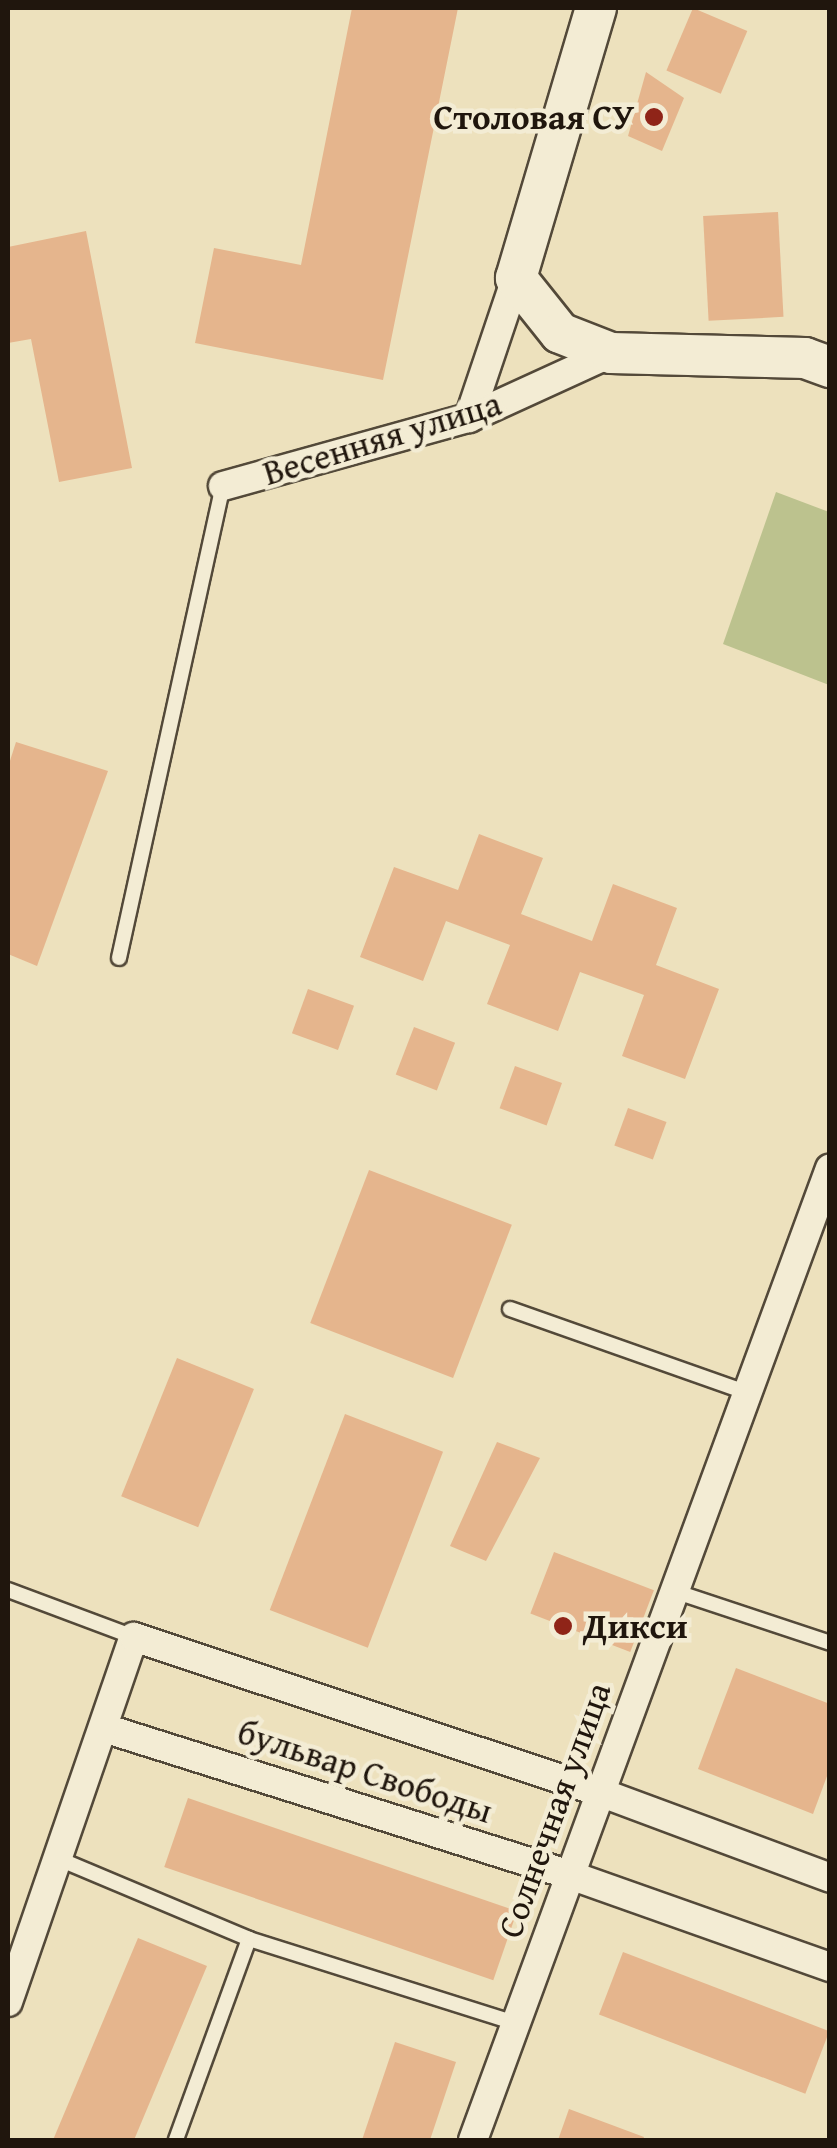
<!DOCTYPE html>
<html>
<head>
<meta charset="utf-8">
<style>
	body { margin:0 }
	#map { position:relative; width:837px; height:2148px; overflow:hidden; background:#ede1bd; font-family:"Gentium Book Plus",serif }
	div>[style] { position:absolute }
	.green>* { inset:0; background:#bcc28e }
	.building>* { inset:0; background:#e5b58d; transform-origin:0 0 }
	.roads { filter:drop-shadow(2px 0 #534939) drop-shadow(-2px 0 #534939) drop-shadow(0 2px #534939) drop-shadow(0 -2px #534939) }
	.lane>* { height:14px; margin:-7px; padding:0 7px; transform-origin:7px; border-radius:7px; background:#f3ecd4 }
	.street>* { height:28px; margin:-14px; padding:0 14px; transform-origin:14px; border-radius:14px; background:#f3ecd4 }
	.secondary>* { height:40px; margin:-20px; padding:0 20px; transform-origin:20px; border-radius:20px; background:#f3ecd4 }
	.dots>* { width:28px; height:28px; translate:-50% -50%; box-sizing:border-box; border:5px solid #f3ecd4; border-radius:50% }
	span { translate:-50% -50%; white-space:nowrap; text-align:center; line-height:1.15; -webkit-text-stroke:9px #f3ecd4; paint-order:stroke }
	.poi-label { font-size:35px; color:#20160d; font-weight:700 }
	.right { translate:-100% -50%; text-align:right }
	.left { translate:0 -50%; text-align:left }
	.street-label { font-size:35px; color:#20160d }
	.frame { position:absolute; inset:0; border:10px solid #20160d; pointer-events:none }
</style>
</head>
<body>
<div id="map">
	<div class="green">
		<i style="clip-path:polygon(776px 492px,829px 512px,829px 685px,723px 644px)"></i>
	</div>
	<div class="building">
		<i style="clip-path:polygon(352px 8px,458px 8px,383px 380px,195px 343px,214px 248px,301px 265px)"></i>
		<i style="left:693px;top:8px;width:59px;height:68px;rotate:23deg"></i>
		<i style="clip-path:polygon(646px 72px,684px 98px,662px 151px,628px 136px)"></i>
		<i style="left:778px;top:212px;width:105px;height:75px;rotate:87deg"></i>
		<i style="clip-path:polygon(86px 231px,132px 468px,59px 482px,31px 339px,8px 343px,8px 247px)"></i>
		<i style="clip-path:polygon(16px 742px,108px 771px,37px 966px,8px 954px,8px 767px)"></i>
		<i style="clip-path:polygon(479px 834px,543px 858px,521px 914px,592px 941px,613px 884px,677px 908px,656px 965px,719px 989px,685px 1079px,622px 1056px,644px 995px,580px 972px,558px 1031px,487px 1004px,510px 945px,446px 921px,423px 981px,360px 957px,394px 867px,458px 890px)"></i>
		<i style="left:308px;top:989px;width:49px;height:47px;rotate:20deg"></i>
		<i style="left:414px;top:1027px;width:44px;height:51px;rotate:21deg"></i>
		<i style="left:515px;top:1066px;width:50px;height:45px;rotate:20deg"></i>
		<i style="left:628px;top:1108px;width:41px;height:40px;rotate:20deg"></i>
		<i style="left:369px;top:1170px;width:153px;height:164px;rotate:21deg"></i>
		<i style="left:177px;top:1358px;width:83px;height:149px;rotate:22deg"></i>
		<i style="left:345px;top:1414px;width:105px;height:210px;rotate:21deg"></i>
		<i style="clip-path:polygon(497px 1442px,540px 1458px,486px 1561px,450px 1546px)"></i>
		<i style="left:554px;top:1552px;width:107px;height:66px;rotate:21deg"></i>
		<i style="clip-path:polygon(736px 1668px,830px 1704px,830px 1768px,813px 1814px,698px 1769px)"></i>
		<i style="left:188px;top:1798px;width:348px;height:73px;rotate:19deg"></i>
		<i style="clip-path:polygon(138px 1938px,207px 1966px,134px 2140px,53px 2140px)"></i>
		<i style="left:623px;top:1952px;width:221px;height:67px;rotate:21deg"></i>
		<i style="clip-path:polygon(395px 2042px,456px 2062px,430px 2140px,362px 2140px)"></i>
		<i style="clip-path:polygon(569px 2109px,644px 2137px,643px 2140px,558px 2140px)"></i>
	</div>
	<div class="roads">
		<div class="lane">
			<i style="left:119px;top:958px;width:483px;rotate:-77.6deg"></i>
			<i style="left:510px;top:1309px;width:252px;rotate:19.4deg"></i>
			<i style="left:8px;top:1590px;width:134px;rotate:20.5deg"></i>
			<i style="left:674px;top:1591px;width:164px;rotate:18.4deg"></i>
			<i style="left:59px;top:1859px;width:206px;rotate:22.8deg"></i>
			<i style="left:249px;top:1939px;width:214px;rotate:110deg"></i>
			<i style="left:249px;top:1939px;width:280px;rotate:17.5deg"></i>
		</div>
		<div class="street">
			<i style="left:469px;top:418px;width:148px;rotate:-71.4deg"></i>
			<i style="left:223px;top:486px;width:255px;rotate:-15.5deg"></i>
			<i style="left:469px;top:418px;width:156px;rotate:-24.6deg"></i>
			<i style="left:104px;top:1728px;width:489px;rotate:17.5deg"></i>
			<i style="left:570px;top:1875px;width:276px;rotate:19.5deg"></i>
			<i style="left:8px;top:2002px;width:386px;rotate:-71deg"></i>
			<i style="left:134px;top:1637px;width:493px;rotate:18.4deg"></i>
			<i style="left:602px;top:1793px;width:243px;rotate:20.4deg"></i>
			<i style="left:473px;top:2140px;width:1035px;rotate:-69.83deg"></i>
		</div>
		<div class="secondary">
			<i style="left:596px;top:8px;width:282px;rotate:106.5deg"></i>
			<i style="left:516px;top:278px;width:70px;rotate:51.3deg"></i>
			<i style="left:560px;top:333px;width:55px;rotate:21.4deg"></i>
			<i style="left:611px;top:353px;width:194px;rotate:1.5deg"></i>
			<i style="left:805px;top:358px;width:27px;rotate:20deg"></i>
		</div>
	</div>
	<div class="dots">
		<i style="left:654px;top:117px;background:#8f2418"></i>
		<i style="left:563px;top:1626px;background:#8f2418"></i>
	</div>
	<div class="poi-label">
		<span class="right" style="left:634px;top:117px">Столовая СУ</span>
		<span class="left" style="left:583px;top:1626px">Дикси</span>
	</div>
	<div class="street-label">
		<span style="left:382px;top:438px;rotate:-17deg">Весенняя улица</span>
		<span style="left:365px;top:1771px;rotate:18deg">бульвар Свободы</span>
		<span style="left:554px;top:1810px;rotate:-70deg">Солнечная улица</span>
	</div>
	<div class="frame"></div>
</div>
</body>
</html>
